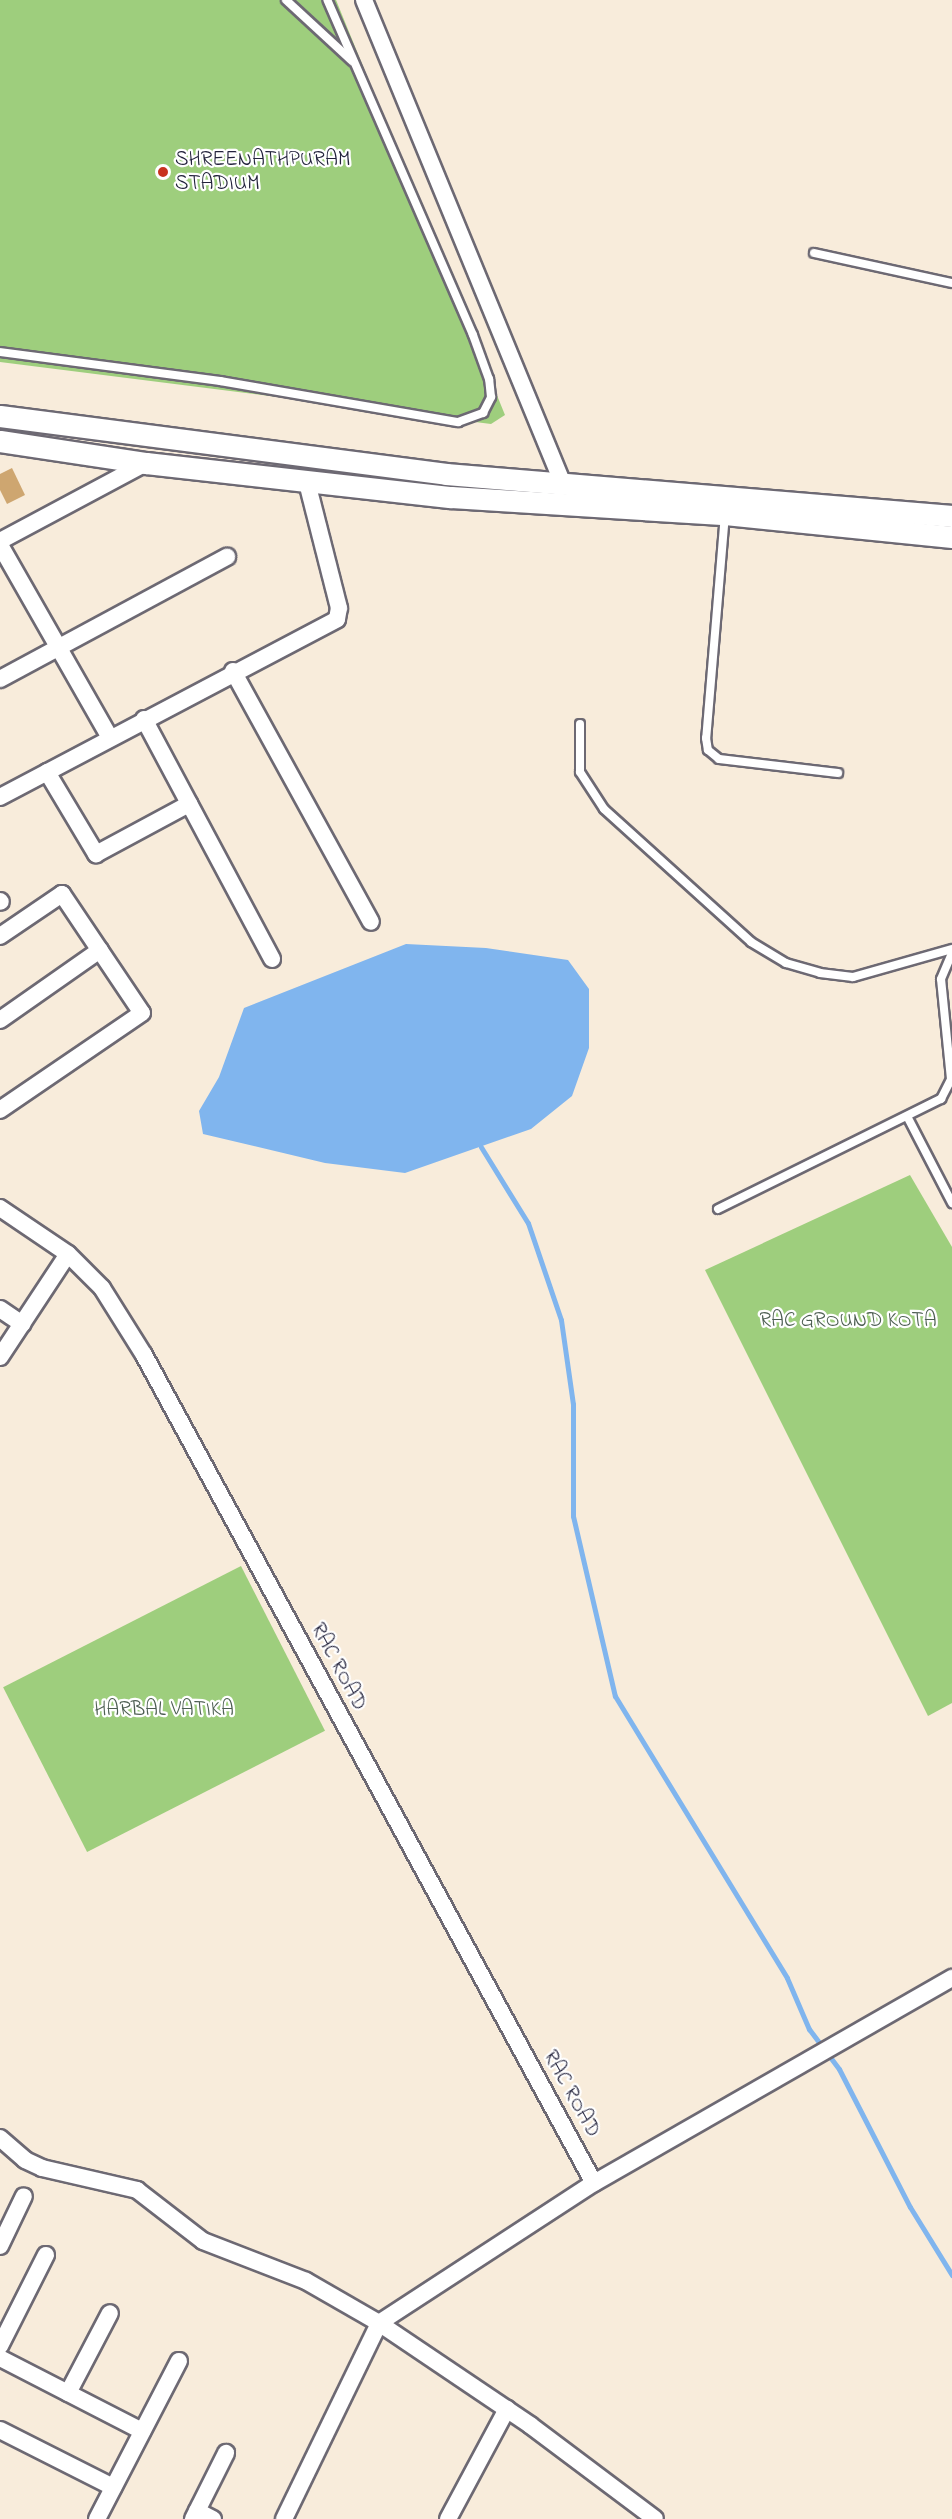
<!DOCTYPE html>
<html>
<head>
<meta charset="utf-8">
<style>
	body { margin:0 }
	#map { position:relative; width:952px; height:2519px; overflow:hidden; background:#f8ecdb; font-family:"Indie Flower",sans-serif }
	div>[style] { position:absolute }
	.green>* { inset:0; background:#9ece7d; transform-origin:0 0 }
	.water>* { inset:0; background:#80b5ee }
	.stream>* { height:5px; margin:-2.5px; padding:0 2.5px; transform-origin:2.5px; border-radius:2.5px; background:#80b5ee }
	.building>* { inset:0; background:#cea670 }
	.roads { filter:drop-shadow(2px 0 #6d6973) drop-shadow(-2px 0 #6d6973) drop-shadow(0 2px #6d6973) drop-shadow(0 -2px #6d6973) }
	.service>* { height:8px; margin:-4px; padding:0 4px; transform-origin:4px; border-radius:4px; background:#fff }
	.minor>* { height:16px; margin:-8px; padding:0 8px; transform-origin:8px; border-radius:8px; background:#fff }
	.tertiary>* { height:21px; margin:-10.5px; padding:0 10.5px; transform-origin:10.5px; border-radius:10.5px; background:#fff }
	.dots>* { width:16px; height:16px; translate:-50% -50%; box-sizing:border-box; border:3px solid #fff; border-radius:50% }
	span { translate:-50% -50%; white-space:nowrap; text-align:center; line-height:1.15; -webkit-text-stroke:4.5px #fff; paint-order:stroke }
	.poi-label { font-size:21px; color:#22223b }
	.left { translate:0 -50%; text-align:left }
	.park-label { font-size:21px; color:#4d5e52 }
	.street-label { font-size:21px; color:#22223b }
</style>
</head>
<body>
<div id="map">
	<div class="green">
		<i style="clip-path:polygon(0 0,336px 0,505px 415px,491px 424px,0 362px)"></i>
		<i style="clip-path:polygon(910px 1175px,952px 1247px,952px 1703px,928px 1716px,705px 1270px)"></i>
		<i style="left:241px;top:1566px;width:185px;height:267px;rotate:63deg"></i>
	</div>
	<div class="water">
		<i style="clip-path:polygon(406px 944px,486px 948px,568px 960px,589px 989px,589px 1048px,572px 1096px,531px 1129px,405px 1173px,325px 1163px,203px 1134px,199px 1111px,219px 1077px,244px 1008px)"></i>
	</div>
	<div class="stream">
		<i style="left:481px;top:1147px;width:89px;rotate:58.3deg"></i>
		<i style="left:528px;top:1223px;width:102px;rotate:71.2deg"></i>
		<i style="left:561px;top:1320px;width:85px;rotate:81.9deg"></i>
		<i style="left:573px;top:1404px;width:112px;rotate:90deg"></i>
		<i style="left:573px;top:1516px;width:185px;rotate:76.9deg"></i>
		<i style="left:615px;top:1696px;width:330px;rotate:58.6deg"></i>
		<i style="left:787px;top:1978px;width:56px;rotate:66.7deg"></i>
		<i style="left:809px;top:2029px;width:50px;rotate:53.1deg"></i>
		<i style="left:839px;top:2069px;width:155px;rotate:62.8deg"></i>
		<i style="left:910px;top:2207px;width:80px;rotate:58.3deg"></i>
	</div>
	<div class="building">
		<i style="clip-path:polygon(12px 468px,25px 495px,7px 504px,0 490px,0 474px)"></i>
	</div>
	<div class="roads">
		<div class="service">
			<i style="left:286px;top:0;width:90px;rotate:42.7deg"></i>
			<i style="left:814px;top:253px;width:141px;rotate:12.3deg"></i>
			<i style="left:0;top:352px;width:222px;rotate:7.5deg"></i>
			<i style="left:220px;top:381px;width:242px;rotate:9.8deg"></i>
			<i style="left:458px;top:422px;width:27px;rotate:-20deg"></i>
			<i style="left:483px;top:413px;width:18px;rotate:-63deg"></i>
			<i style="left:491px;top:397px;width:18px;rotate:-96deg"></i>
			<i style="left:489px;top:379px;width:47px;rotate:-110deg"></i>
			<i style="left:473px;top:335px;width:365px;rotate:-113.5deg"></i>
			<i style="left:725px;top:514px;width:225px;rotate:94.8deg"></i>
			<i style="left:706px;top:738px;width:12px;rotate:81deg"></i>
			<i style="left:708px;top:750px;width:14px;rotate:39deg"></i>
			<i style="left:719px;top:759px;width:120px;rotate:6.7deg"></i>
			<i style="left:580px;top:724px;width:48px;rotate:90deg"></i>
			<i style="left:580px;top:772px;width:44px;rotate:57deg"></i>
			<i style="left:604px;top:809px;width:198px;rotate:42.1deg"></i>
			<i style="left:751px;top:942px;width:41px;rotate:31deg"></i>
			<i style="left:786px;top:963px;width:35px;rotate:16deg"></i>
			<i style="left:820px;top:973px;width:33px;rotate:7deg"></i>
			<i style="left:853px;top:977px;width:103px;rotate:-15.8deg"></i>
			<i style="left:908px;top:1118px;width:96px;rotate:62.6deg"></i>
			<i style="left:718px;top:1209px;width:249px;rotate:-26.3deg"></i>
			<i style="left:941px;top:1099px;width:22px;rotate:-63deg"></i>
			<i style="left:951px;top:1079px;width:100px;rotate:-95.7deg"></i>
			<i style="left:941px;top:979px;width:28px;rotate:-67deg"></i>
		</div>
		<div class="minor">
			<i style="left:364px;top:0;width:523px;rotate:67.65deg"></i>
			<i style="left:0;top:541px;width:166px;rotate:-28.1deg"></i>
			<i style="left:0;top:545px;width:222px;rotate:60.3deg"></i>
			<i style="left:233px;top:671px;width:286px;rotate:61.2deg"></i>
			<i style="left:0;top:679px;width:258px;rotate:-28.3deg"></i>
			<i style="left:144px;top:719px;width:272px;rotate:61.9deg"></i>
			<i style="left:47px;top:772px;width:96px;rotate:59.1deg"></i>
			<i style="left:96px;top:854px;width:106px;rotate:-28.3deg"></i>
			<i style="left:0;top:797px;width:381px;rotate:-27.8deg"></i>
			<i style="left:337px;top:619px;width:11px;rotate:-80deg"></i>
			<i style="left:339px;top:608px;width:130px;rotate:-104.3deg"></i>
			<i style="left:0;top:901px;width:1px;rotate:45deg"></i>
			<i style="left:0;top:936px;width:75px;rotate:-34.1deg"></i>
			<i style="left:62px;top:894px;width:143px;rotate:56.1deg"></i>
			<i style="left:142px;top:1013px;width:172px;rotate:145.7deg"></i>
			<i style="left:0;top:1020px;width:122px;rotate:-35deg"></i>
			<i style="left:0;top:1208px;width:82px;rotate:34.1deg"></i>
			<i style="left:68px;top:1254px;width:48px;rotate:45deg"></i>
			<i style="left:102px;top:1288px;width:79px;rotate:57.9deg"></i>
			<i style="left:144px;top:1355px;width:942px;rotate:61.48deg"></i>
			<i style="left:0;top:1309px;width:27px;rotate:34deg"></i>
			<i style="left:0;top:1357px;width:123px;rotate:-56.6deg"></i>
			<i style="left:0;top:2138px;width:33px;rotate:41deg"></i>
			<i style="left:25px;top:2160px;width:19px;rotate:25deg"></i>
			<i style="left:42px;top:2168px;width:98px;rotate:13deg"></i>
			<i style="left:137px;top:2190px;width:83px;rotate:37.7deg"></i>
			<i style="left:203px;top:2241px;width:110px;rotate:21.2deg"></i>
			<i style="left:306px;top:2281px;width:84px;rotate:29.9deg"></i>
			<i style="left:379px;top:2323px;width:182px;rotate:34deg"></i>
			<i style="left:530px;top:2425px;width:156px;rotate:36.9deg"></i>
			<i style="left:0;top:2246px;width:55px;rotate:-64.4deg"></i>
			<i style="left:0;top:2346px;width:102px;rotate:-63.2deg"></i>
			<i style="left:0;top:2358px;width:160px;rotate:27.2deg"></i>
			<i style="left:68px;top:2393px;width:90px;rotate:-62.3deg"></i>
			<i style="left:0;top:2430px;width:127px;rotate:26.8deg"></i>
			<i style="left:197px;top:2511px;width:18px;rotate:27deg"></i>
			<i style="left:97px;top:2519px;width:178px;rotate:-62.6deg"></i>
			<i style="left:193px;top:2519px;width:74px;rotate:-63.4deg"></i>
			<i style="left:284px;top:2519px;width:218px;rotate:-64.1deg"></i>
			<i style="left:379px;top:2323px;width:257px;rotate:-33.1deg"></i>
			<i style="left:594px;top:2183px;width:413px;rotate:-29.8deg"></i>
			<i style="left:448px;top:2519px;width:125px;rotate:-61.8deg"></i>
		</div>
		<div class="tertiary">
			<i style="left:0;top:416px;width:450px;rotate:7.4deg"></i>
			<i style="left:446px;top:474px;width:508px;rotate:4.74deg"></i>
			<i style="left:0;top:441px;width:148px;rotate:8.6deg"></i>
			<i style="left:146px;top:463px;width:307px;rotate:6.4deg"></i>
			<i style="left:451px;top:497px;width:275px;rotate:3.6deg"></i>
			<i style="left:725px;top:514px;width:228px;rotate:5.8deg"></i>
		</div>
	</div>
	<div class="dots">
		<i style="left:163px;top:172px;background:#c8321e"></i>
	</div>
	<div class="poi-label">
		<span class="left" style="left:175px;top:172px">SHREENATHPURAM<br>STADIUM</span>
	</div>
	<div class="park-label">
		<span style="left:848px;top:1321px">RAC GROUND KOTA</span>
		<span style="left:164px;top:1710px">HARBAL VATIKA</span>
	</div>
	<div class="street-label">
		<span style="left:338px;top:1667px;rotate:62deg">RAC ROAD</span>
		<span style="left:571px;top:2094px;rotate:61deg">RAC ROAD</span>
	</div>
</div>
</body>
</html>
